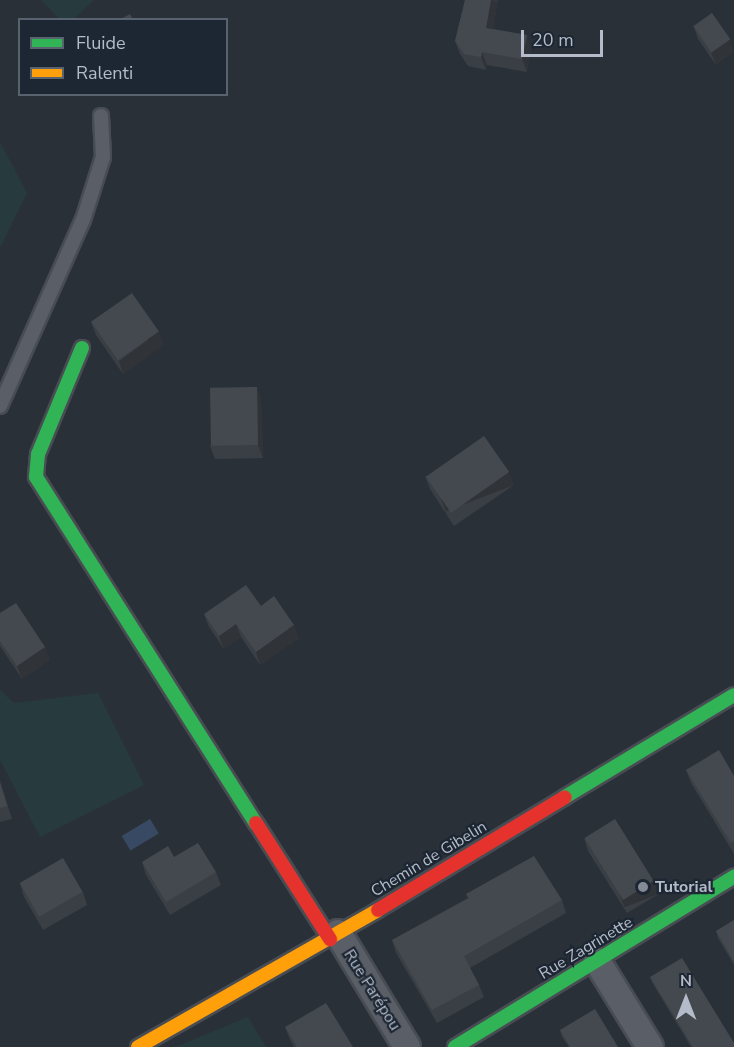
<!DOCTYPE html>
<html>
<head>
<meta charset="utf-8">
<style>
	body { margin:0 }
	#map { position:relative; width:734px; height:1047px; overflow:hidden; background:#2a3038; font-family:"Nunito Sans",sans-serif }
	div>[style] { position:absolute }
	.green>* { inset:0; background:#273a3e }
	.water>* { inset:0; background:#384963; transform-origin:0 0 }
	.roads { filter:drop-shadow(2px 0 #484c53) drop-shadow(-2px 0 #484c53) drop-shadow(0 2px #484c53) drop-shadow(0 -2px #484c53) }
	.lane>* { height:14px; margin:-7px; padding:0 7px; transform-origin:7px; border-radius:7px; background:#5a5e66 }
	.street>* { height:26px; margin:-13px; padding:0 13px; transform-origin:13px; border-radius:13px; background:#5a5e66 }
	.fast>* { height:14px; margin:-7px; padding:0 7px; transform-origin:7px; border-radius:7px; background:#30b455 }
	.slow>* { height:14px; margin:-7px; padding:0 7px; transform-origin:7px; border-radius:7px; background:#ff9f0a }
	.jam>* { height:14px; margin:-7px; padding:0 7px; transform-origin:7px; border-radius:7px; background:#e5322d }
	.wall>* { inset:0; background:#3a3f45 }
	.shaded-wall>* { inset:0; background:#303338; transform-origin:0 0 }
	.building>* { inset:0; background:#444950; transform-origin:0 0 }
	.dots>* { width:16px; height:16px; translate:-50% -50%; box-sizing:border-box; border:3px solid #1d2633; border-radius:50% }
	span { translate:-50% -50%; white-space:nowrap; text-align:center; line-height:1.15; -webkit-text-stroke:4.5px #1d2633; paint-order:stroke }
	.street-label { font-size:16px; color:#b4bcc9 }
	.poi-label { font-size:16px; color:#b4bcc9; font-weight:700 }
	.left { translate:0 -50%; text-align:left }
	.legend { position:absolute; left:18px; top:18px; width:210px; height:78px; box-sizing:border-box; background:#1d2633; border:2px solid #59626f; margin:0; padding:8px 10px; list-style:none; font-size:18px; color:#b4bcc9 }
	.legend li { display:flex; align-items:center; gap:12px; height:30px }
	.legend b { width:30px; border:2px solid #59626f }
	.north { position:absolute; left:656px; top:969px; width:60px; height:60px; -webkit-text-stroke:4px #1d2633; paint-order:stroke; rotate:0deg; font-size:16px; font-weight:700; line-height:24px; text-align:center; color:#b4bcc9 }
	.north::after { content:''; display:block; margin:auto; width:21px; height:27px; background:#b4bcc9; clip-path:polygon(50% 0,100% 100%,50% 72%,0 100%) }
	.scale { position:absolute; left:521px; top:30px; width:82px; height:27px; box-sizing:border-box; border:3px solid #b4bcc9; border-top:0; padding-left:8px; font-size:18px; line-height:21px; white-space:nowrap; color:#b4bcc9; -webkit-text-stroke:4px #1d2633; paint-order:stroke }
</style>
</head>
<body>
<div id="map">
	<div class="green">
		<i style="clip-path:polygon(41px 0,94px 0,74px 19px,60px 20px)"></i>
		<i style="clip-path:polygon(0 142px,27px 193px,0 248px)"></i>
		<i style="clip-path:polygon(0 690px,14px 703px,98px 693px,144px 785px,40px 837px,0 760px)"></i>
		<i style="clip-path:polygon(248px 1017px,266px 1047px,175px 1047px)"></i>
	</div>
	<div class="water">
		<i style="left:150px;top:819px;width:17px;height:33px;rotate:59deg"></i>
	</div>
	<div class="roads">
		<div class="lane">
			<i style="left:0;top:406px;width:204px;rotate:-66deg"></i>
			<i style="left:83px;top:220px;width:66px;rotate:-72.4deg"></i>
			<i style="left:103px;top:157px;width:41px;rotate:-92.8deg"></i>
		</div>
		<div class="street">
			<i style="left:338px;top:933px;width:133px;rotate:58.8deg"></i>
			<i style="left:597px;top:961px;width:101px;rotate:58.4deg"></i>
		</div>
		<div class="fast">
			<i style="left:82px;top:348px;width:115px;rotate:112.5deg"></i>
			<i style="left:38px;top:454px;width:23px;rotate:95deg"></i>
			<i style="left:36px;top:477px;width:410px;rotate:57.6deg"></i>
			<i style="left:565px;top:797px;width:197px;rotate:-31.1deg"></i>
			<i style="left:455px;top:1047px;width:327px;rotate:-31.4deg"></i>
		</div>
		<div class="slow">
			<i style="left:138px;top:1047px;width:276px;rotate:-29.7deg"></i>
		</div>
		<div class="jam">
			<i style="left:256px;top:823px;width:138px;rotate:57.5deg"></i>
			<i style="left:378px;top:910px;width:218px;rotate:-31.1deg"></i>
		</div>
	</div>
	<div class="wall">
		<i style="clip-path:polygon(465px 0,498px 0,493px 29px,527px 35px,531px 48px,527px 72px,487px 65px,486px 70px,468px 66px,460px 54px,455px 41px)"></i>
		<i style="clip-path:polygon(712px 13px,716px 65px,698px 39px,694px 27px)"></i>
		<i style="clip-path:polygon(91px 322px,164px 345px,123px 374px,96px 335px)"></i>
		<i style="clip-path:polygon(257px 387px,261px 400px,263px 458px,215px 459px,210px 446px)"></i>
		<i style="clip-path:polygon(425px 476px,514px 485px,454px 526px,430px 489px)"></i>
		<i style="clip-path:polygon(261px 606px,299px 638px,260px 665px,241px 637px,224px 649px,209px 627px,204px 614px)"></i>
		<i style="clip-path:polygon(0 613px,45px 647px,50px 660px,22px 679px,0 646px)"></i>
		<i style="clip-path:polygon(686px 770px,734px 776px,734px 854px,691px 783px)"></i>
		<i style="clip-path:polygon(0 779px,12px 819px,0 822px)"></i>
		<i style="clip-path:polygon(584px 838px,659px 894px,627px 913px,588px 851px)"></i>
		<i style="clip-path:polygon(174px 857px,216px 872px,221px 885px,170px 915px,146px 875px,142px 862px)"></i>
		<i style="clip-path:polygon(20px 884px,83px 892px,87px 905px,43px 930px,24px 897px)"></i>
		<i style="clip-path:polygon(466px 894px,562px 900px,566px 913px,470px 968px,479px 985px,484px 997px,437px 1023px,396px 953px,392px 940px,468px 898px)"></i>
		<i style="clip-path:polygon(734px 920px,734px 965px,718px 938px,716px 931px)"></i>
		<i style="clip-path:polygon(650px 977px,734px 1047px,691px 1047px,653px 984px)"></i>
		<i style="clip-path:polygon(285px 1027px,353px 1047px,294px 1047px,290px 1040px)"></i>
		<i style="clip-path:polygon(560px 1030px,618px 1047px,569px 1047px,562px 1037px)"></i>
	</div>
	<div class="shaded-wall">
		<i style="clip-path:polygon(491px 0,498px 1px,491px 40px,486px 28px)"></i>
		<i style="clip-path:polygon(527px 35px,531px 48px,527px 72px,522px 59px)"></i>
		<i style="clip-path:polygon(730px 39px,734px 52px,716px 65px,711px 52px)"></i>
		<i style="clip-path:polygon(482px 52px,487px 65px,486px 70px,481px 57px)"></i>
		<i style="clip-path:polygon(159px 332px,164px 345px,123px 374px,119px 361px)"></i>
		<i style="clip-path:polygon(257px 387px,261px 400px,263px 458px,258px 445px)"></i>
		<i style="left:509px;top:472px;width:14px;height:73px;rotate:69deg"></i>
		<i style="clip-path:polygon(236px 624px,241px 637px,224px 649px,219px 636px)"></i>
		<i style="clip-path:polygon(294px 625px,299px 638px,260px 665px,256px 652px)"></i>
		<i style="clip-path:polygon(45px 647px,50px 660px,22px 679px,17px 666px)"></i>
		<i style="clip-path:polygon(0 779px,12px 819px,0 782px)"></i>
		<i style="left:654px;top:881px;width:14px;height:37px;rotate:69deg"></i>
	</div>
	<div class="building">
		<i style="clip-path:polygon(465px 0,491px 0,486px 28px,527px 35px,522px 59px,482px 52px,481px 57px,464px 54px,455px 41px)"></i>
		<i style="left:712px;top:13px;width:32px;height:23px;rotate:55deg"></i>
		<i style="clip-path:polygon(130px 14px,133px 20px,119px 20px)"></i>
		<i style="left:132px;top:293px;width:47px;height:50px;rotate:55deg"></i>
		<i style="left:257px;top:387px;width:58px;height:47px;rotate:89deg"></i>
		<i style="left:484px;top:436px;width:44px;height:71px;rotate:55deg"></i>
		<i style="clip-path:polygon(246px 585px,261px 606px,274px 596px,294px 625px,256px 652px,236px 624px,219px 636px,204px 614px)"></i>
		<i style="clip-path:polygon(16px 603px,45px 647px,17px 666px,0 641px,0 613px)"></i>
		<i style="clip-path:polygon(719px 750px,734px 776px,734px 841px,731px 843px,686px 770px)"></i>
		<i style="clip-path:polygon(0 782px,7px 806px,0 808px)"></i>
		<i style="left:615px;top:819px;width:73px;height:36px;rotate:58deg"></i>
		<i style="clip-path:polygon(198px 843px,216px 872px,166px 902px,142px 862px,168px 846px,174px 857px)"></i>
		<i style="clip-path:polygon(534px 856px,562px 900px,464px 956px,479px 985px,432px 1010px,392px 940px,469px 898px,466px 894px)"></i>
		<i style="left:63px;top:858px;width:39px;height:50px;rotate:60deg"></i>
		<i style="clip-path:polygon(734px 920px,734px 962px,716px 931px)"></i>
		<i style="clip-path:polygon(682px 958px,734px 1043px,734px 1047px,693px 1047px,650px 977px)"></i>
		<i style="clip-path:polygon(326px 1003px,353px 1047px,297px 1047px,285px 1027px)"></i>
		<i style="clip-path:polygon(595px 1009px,618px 1047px,570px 1047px,560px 1030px)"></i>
	</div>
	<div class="dots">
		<i style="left:643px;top:887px;background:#848b96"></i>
	</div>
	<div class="street-label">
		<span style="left:429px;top:859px;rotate:-31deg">Chemin de Gibelin</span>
		<span style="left:586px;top:948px;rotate:-31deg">Rue Zagrinette</span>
		<span style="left:372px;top:990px;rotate:58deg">Rue Parépou</span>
	</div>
	<div class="poi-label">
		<span class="left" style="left:655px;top:887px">Tutorial</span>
	</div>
	<ul class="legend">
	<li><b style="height:8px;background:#30b455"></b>Fluide</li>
	<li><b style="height:8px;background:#ff9f0a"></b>Ralenti</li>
	</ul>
	<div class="north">N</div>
	<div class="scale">20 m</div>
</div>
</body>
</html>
